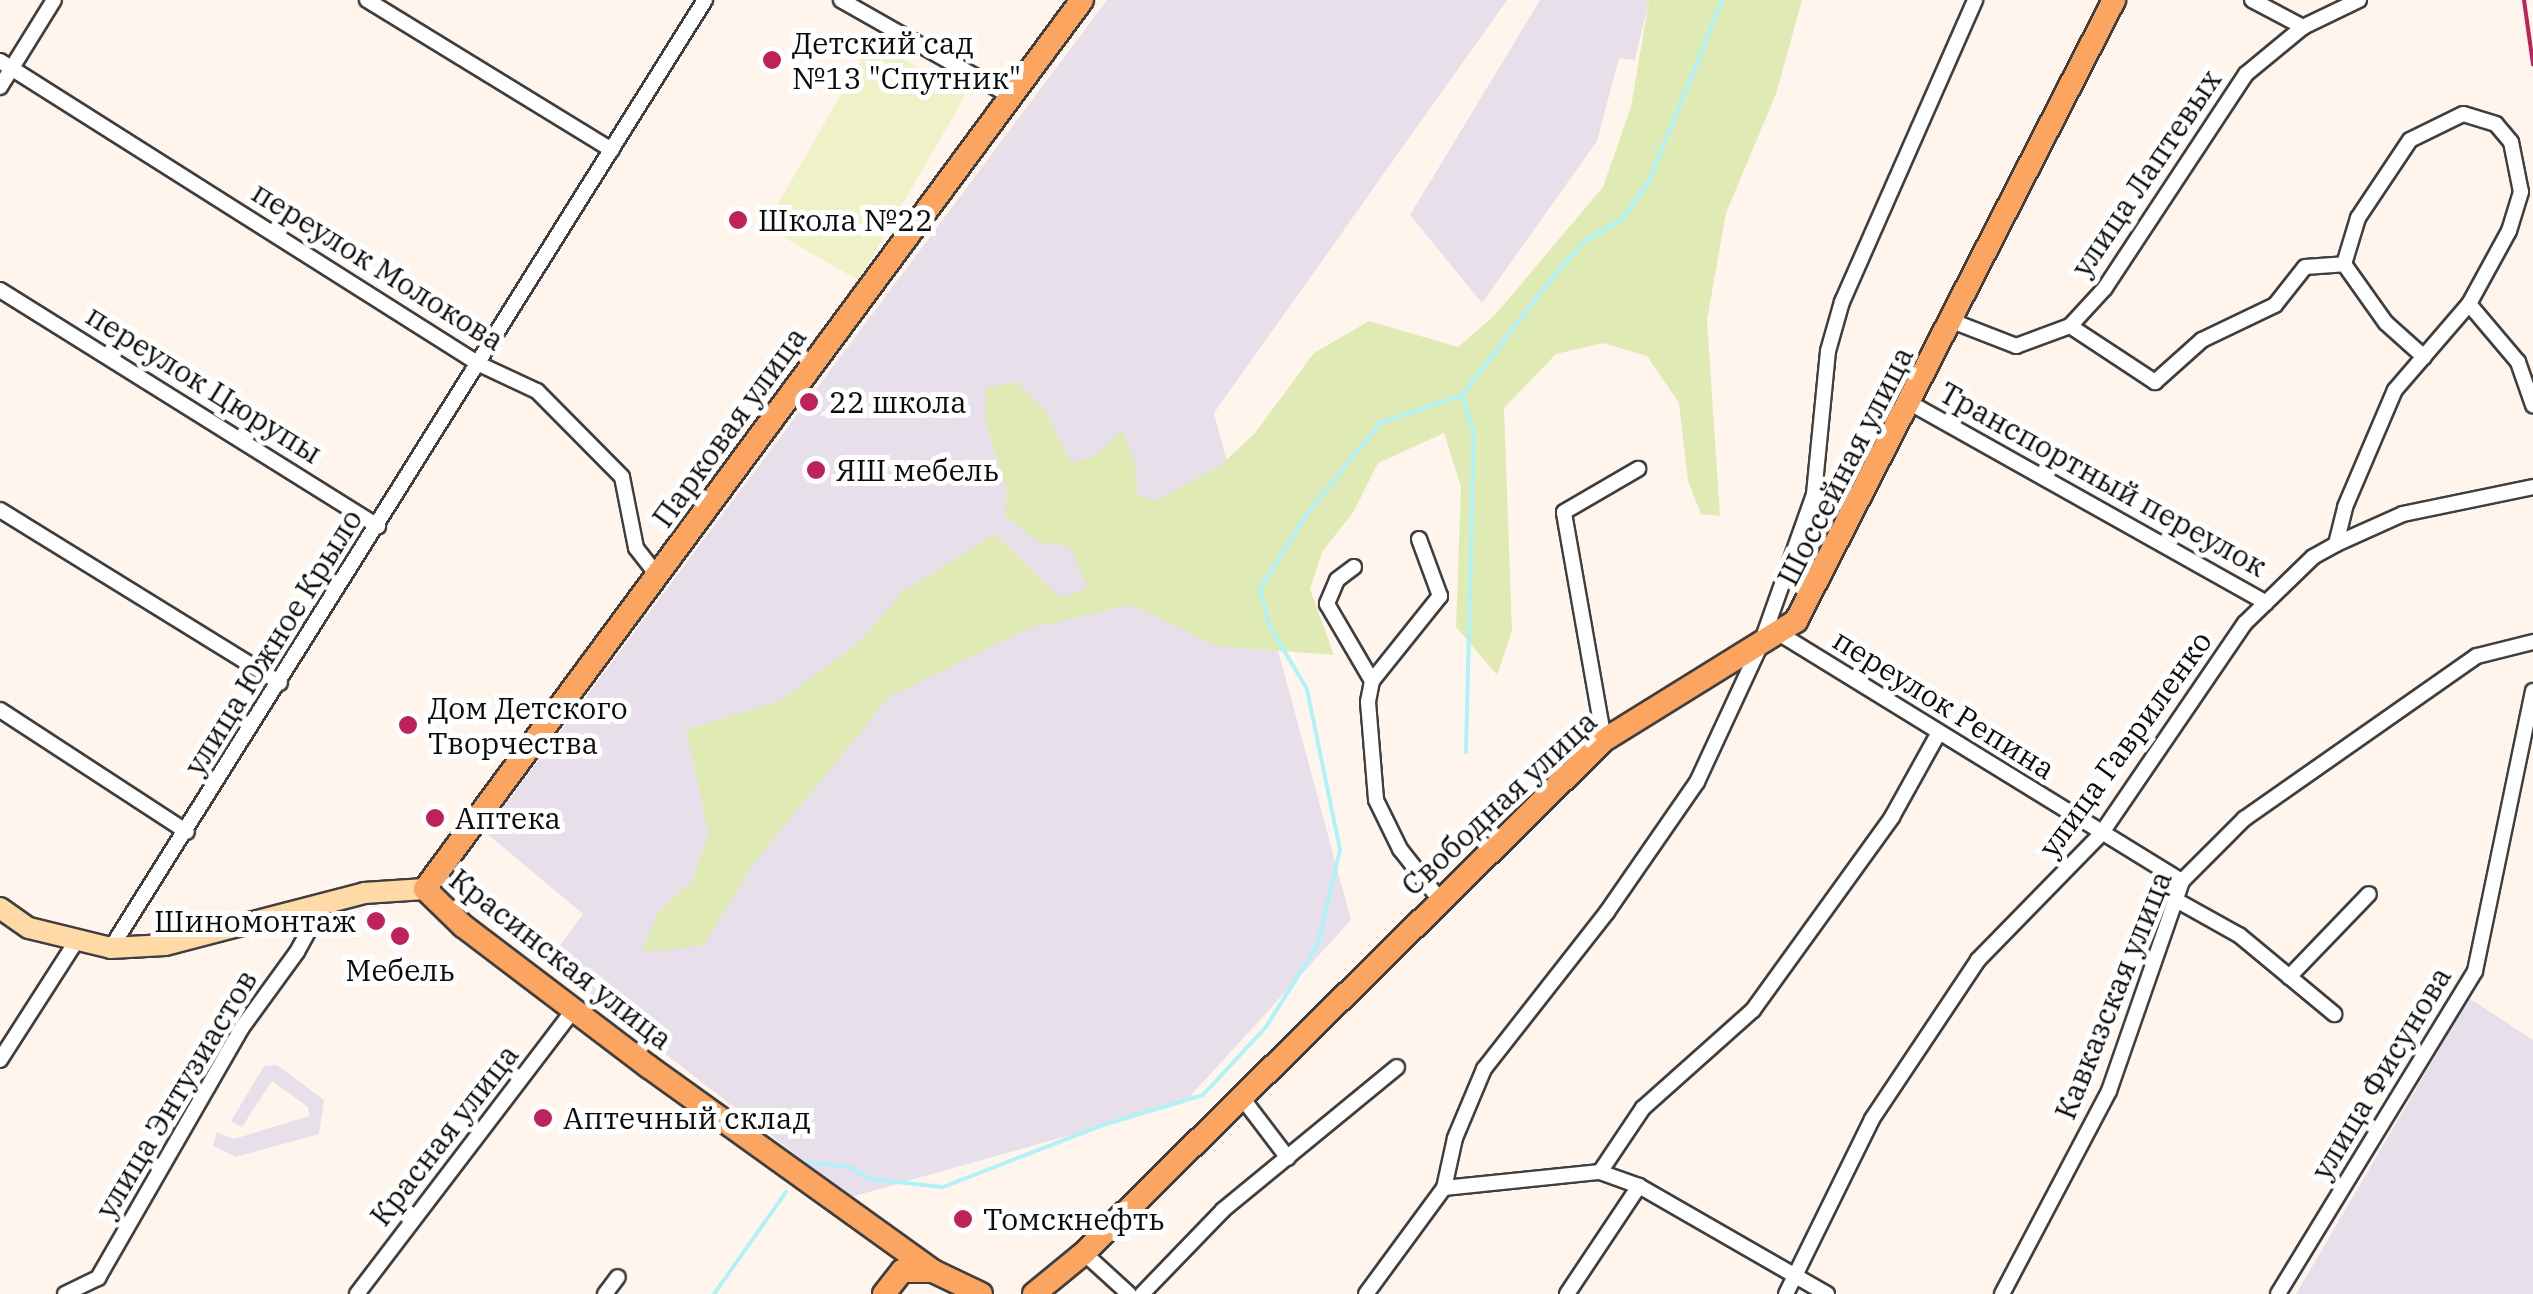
<!DOCTYPE html>
<html>
<head>
<meta charset="utf-8">
<style>
	body { margin:0 }
	#map { position:relative; width:2533px; height:1294px; overflow:hidden; background:#fff5ec; font-family:"IBM Plex Serif",serif }
	div>[style] { position:absolute }
	.industrial>* { inset:0; background:#e7e0eb }
	.green>* { inset:0; background:#e0eab5 }
	.pitch>* { inset:0; background:#eff1c7; transform-origin:0 0 }
	.stream>* { height:4px; margin:-2px; padding:0 2px; transform-origin:2px; border-radius:2px; background:#b0f2f7 }
	.roads { filter:drop-shadow(2px 0 #3f3f3f) drop-shadow(-2px 0 #3f3f3f) drop-shadow(0 2px #3f3f3f) drop-shadow(0 -2px #3f3f3f) }
	.minor>* { height:14px; margin:-7px; padding:0 7px; transform-origin:7px; border-radius:7px; background:#fff }
	.secondary>* { height:20px; margin:-10px; padding:0 10px; transform-origin:10px; border-radius:10px; background:#ffdaa7 }
	.primary>* { height:22px; margin:-11px; padding:0 11px; transform-origin:11px; border-radius:11px; background:#fba560 }
	.rail>* { height:4px; margin:-2px; padding:0 2px; transform-origin:2px; border-radius:2px; background:#be225a }
	.dots>* { width:28px; height:28px; translate:-50% -50%; box-sizing:border-box; border:5px solid #fff; border-radius:50% }
	span { translate:-50% -50%; white-space:nowrap; text-align:center; line-height:1.15; -webkit-text-stroke:10px #fff; paint-order:stroke }
	.poi-label { font-size:30px; color:#0c0c0c }
	.left { translate:0 -50%; text-align:left }
	.right { translate:-100% -50%; text-align:right }
	.street-label { font-size:30px; color:#0c0c0c }
</style>
</head>
<body>
<div id="map">
	<div class="industrial">
		<i style="clip-path:polygon(1107px 0,1507px 0,1214px 413px,1351px 920px,1184px 1103px,851px 1197px,547px 963px,583px 914px,485px 832px)"></i>
		<i style="clip-path:polygon(1540px 0,1649px 0,1635px 60px,1619px 58px,1597px 141px,1482px 303px,1410px 215px)"></i>
		<i style="clip-path:polygon(2469px 998px,2533px 1040px,2533px 1294px,2296px 1294px)"></i>
		<i style="clip-path:polygon(277px 1065px,324px 1100px,319px 1134px,236px 1157px,213px 1146px,217px 1132px,234px 1139px,309px 1116px,308px 1107px,272px 1081px,242px 1127px,231px 1121px,264px 1066px)"></i>
	</div>
	<div class="green">
		<i style="clip-path:polygon(1649px 0,1802px 0,1776px 94px,1726px 213px,1707px 320px,1720px 516px,1701px 514px,1688px 481px,1679px 403px,1647px 356px,1603px 343px,1556px 354px,1504px 408px,1512px 631px,1497px 675px,1456px 627px,1461px 487px,1444px 433px,1378px 463px,1354px 511px,1322px 552px,1310px 589px,1334px 655px,1216px 646px,1132px 605px,1030px 628px,889px 697px,754px 863px,703px 946px,642px 952px,658px 912px,692px 881px,709px 834px,686px 730px,782px 700px,856px 645px,904px 591px,995px 534px,1061px 598px,1087px 588px,1071px 548px,1039px 542px,1004px 515px,1007px 489px,986px 424px,985px 388px,1017px 382px,1046px 411px,1071px 463px,1093px 457px,1122px 431px,1135px 462px,1137px 494px,1155px 501px,1220px 466px,1255px 433px,1314px 353px,1369px 321px,1458px 347px,1494px 316px,1603px 187px,1631px 107px)"></i>
	</div>
	<div class="pitch">
		<i style="left:872px;top:41px;width:108px;height:214px;rotate:30deg"></i>
	</div>
	<div class="stream">
		<i style="left:1466px;top:752px;width:319px;rotate:-88.6deg"></i>
		<i style="left:1474px;top:433px;width:40px;rotate:-108deg"></i>
		<i style="left:1462px;top:395px;width:148px;rotate:-52.4deg"></i>
		<i style="left:1552px;top:278px;width:51px;rotate:-48.2deg"></i>
		<i style="left:1586px;top:240px;width:43px;rotate:-29.6deg"></i>
		<i style="left:1623px;top:219px;width:46px;rotate:-55.6deg"></i>
		<i style="left:1649px;top:181px;width:195px;rotate:-68deg"></i>
		<i style="left:809px;top:1163px;width:38px;rotate:5deg"></i>
		<i style="left:847px;top:1166px;width:26px;rotate:29deg"></i>
		<i style="left:870px;top:1179px;width:73px;rotate:6.3deg"></i>
		<i style="left:943px;top:1187px;width:172px;rotate:-21.2deg"></i>
		<i style="left:1103px;top:1125px;width:104px;rotate:-16.7deg"></i>
		<i style="left:1203px;top:1095px;width:93px;rotate:-47.2deg"></i>
		<i style="left:1266px;top:1027px;width:98px;rotate:-57.9deg"></i>
		<i style="left:1318px;top:944px;width:97px;rotate:-76.8deg"></i>
		<i style="left:1340px;top:850px;width:164px;rotate:-101.6deg"></i>
		<i style="left:1307px;top:689px;width:72px;rotate:-120.8deg"></i>
		<i style="left:1270px;top:627px;width:39px;rotate:-105deg"></i>
		<i style="left:1260px;top:589px;width:89px;rotate:-57.9deg"></i>
		<i style="left:1307px;top:514px;width:117px;rotate:-51.3deg"></i>
		<i style="left:1380px;top:423px;width:87px;rotate:-18.9deg"></i>
		<i style="left:714px;top:1294px;width:125px;rotate:-54.8deg"></i>
	</div>
	<div class="roads">
		<div class="minor">
			<i style="left:367px;top:0;width:287px;rotate:31.5deg"></i>
			<i style="left:841px;top:0;width:194px;rotate:29.6deg"></i>
			<i style="left:2252px;top:0;width:58px;rotate:27.9deg"></i>
			<i style="left:2359px;top:0;width:62px;rotate:154.3deg"></i>
			<i style="left:2303px;top:27px;width:74px;rotate:140.5deg"></i>
			<i style="left:2246px;top:74px;width:256px;rotate:123.4deg"></i>
			<i style="left:2105px;top:288px;width:52px;rotate:132.6deg"></i>
			<i style="left:2070px;top:326px;width:102px;rotate:33.4deg"></i>
			<i style="left:2155px;top:382px;width:63px;rotate:-41.8deg"></i>
			<i style="left:2202px;top:340px;width:81px;rotate:-25.6deg"></i>
			<i style="left:2275px;top:305px;width:48px;rotate:-51.7deg"></i>
			<i style="left:2305px;top:267px;width:39px;rotate:-4deg"></i>
			<i style="left:2344px;top:264px;width:72px;rotate:54.6deg"></i>
			<i style="left:2386px;top:323px;width:51px;rotate:41.8deg"></i>
			<i style="left:0;top:61px;width:567px;rotate:32.32deg"></i>
			<i style="left:479px;top:364px;width:64px;rotate:25deg"></i>
			<i style="left:537px;top:391px;width:121px;rotate:45.3deg"></i>
			<i style="left:622px;top:477px;width:72px;rotate:78.8deg"></i>
			<i style="left:636px;top:548px;width:34px;rotate:52deg"></i>
			<i style="left:0;top:87px;width:102px;rotate:-58.2deg"></i>
			<i style="left:0;top:290px;width:446px;rotate:32deg"></i>
			<i style="left:2469px;top:304px;width:76px;rotate:49.8deg"></i>
			<i style="left:2518px;top:362px;width:46px;rotate:70.8deg"></i>
			<i style="left:1952px;top:321px;width:69px;rotate:21.3deg"></i>
			<i style="left:2016px;top:346px;width:58px;rotate:-20.3deg"></i>
			<i style="left:1912px;top:404px;width:406px;rotate:29.3deg"></i>
			<i style="left:0;top:510px;width:329px;rotate:31.7deg"></i>
			<i style="left:1419px;top:539px;width:61px;rotate:69.8deg"></i>
			<i style="left:1440px;top:596px;width:109px;rotate:128.7deg"></i>
			<i style="left:1372px;top:681px;width:21px;rotate:101deg"></i>
			<i style="left:1368px;top:702px;width:98px;rotate:85.3deg"></i>
			<i style="left:1376px;top:800px;width:55px;rotate:63.9deg"></i>
			<i style="left:1400px;top:849px;width:65px;rotate:51.9deg"></i>
			<i style="left:2336px;top:544px;width:38px;rotate:-76deg"></i>
			<i style="left:2345px;top:507px;width:127px;rotate:-66.9deg"></i>
			<i style="left:2395px;top:390px;width:113px;rotate:-49.3deg"></i>
			<i style="left:2469px;top:304px;width:83px;rotate:-61.3deg"></i>
			<i style="left:2509px;top:231px;width:41px;rotate:-72.9deg"></i>
			<i style="left:2521px;top:192px;width:51px;rotate:-101.3deg"></i>
			<i style="left:2511px;top:142px;width:23px;rotate:-130deg"></i>
			<i style="left:2496px;top:124px;width:34px;rotate:-163deg"></i>
			<i style="left:2463px;top:114px;width:59px;rotate:153.9deg"></i>
			<i style="left:2410px;top:140px;width:94px;rotate:123.7deg"></i>
			<i style="left:2358px;top:218px;width:48px;rotate:106.9deg"></i>
			<i style="left:1354px;top:567px;width:21px;rotate:143deg"></i>
			<i style="left:1337px;top:580px;width:26px;rotate:113deg"></i>
			<i style="left:1327px;top:604px;width:89px;rotate:59.7deg"></i>
			<i style="left:1780px;top:634px;width:472px;rotate:31.6deg"></i>
			<i style="left:0;top:710px;width:223px;rotate:33.1deg"></i>
			<i style="left:1604px;top:740px;width:231px;rotate:-100deg"></i>
			<i style="left:1564px;top:512px;width:86px;rotate:-30.2deg"></i>
			<i style="left:2176px;top:900px;width:72px;rotate:29.1deg"></i>
			<i style="left:2239px;top:935px;width:124px;rotate:39.7deg"></i>
			<i style="left:111px;top:948px;width:1119px;rotate:-57.93deg"></i>
			<i style="left:2289px;top:977px;width:115px;rotate:-46.1deg"></i>
			<i style="left:0;top:1060px;width:139px;rotate:-57.3deg"></i>
			<i style="left:1240px;top:1095px;width:79px;rotate:52.7deg"></i>
			<i style="left:1600px;top:1172px;width:77px;rotate:-56.1deg"></i>
			<i style="left:1643px;top:1108px;width:147px;rotate:-41.7deg"></i>
			<i style="left:1753px;top:1010px;width:238px;rotate:-54.2deg"></i>
			<i style="left:1892px;top:817px;width:95px;rotate:-61deg"></i>
			<i style="left:1444px;top:1188px;width:157px;rotate:-5.9deg"></i>
			<i style="left:1600px;top:1172px;width:41px;rotate:19.7deg"></i>
			<i style="left:1639px;top:1186px;width:217px;rotate:29.9deg"></i>
			<i style="left:1084px;top:1253px;width:61px;rotate:42.3deg"></i>
			<i style="left:65px;top:1294px;width:37px;rotate:-26deg"></i>
			<i style="left:98px;top:1278px;width:287px;rotate:-60.1deg"></i>
			<i style="left:241px;top:1029px;width:95px;rotate:-54deg"></i>
			<i style="left:297px;top:952px;width:50px;rotate:-61.4deg"></i>
			<i style="left:357px;top:1294px;width:358px;rotate:-52.7deg"></i>
			<i style="left:605px;top:1294px;width:21px;rotate:-53deg"></i>
			<i style="left:1142px;top:1294px;width:117px;rotate:-46deg"></i>
			<i style="left:1223px;top:1210px;width:225px;rotate:-39.4deg"></i>
			<i style="left:1366px;top:1294px;width:132px;rotate:-53.7deg"></i>
			<i style="left:1444px;top:1188px;width:51px;rotate:-77.6deg"></i>
			<i style="left:1455px;top:1138px;width:75px;rotate:-67.2deg"></i>
			<i style="left:1484px;top:1069px;width:199px;rotate:-51.9deg"></i>
			<i style="left:1607px;top:912px;width:158px;rotate:-55.3deg"></i>
			<i style="left:1697px;top:782px;width:150px;rotate:-65.1deg"></i>
			<i style="left:1760px;top:646px;width:161px;rotate:-70.4deg"></i>
			<i style="left:1814px;top:494px;width:144px;rotate:-84.4deg"></i>
			<i style="left:1828px;top:351px;width:51px;rotate:-74.1deg"></i>
			<i style="left:1842px;top:302px;width:330px;rotate:-66.2deg"></i>
			<i style="left:1567px;top:1294px;width:130px;rotate:-56.3deg"></i>
			<i style="left:1786px;top:1294px;width:195px;rotate:-63.8deg"></i>
			<i style="left:1872px;top:1119px;width:191px;rotate:-56.3deg"></i>
			<i style="left:1978px;top:960px;width:176px;rotate:-45.7deg"></i>
			<i style="left:2101px;top:834px;width:255px;rotate:-55.7deg"></i>
			<i style="left:2245px;top:623px;width:95px;rotate:-44.1deg"></i>
			<i style="left:2313px;top:557px;width:26px;rotate:-29deg"></i>
			<i style="left:2336px;top:544px;width:73px;rotate:-24.1deg"></i>
			<i style="left:2403px;top:514px;width:133px;rotate:-11.7deg"></i>
			<i style="left:2002px;top:1294px;width:229px;rotate:-62.2deg"></i>
			<i style="left:2109px;top:1091px;width:222px;rotate:-70.8deg"></i>
			<i style="left:2182px;top:881px;width:88px;rotate:-45deg"></i>
			<i style="left:2244px;top:819px;width:284px;rotate:-35deg"></i>
			<i style="left:2477px;top:656px;width:58px;rotate:-14deg"></i>
			<i style="left:2278px;top:1294px;width:378px;rotate:-58.6deg"></i>
			<i style="left:2475px;top:971px;width:286px;rotate:-78.3deg"></i>
		</div>
		<div class="secondary">
			<i style="left:0;top:908px;width:35px;rotate:35deg"></i>
			<i style="left:29px;top:928px;width:84px;rotate:13.7deg"></i>
			<i style="left:111px;top:948px;width:54px;rotate:-3.2deg"></i>
			<i style="left:165px;top:945px;width:206px;rotate:-14.6deg"></i>
			<i style="left:364px;top:893px;width:61px;rotate:-3.8deg"></i>
		</div>
		<div class="primary">
			<i style="left:884px;top:1294px;width:29px;rotate:-52deg"></i>
			<i style="left:902px;top:1271px;width:30px"></i>
			<i style="left:981px;top:1294px;width:53px;rotate:-154.4deg"></i>
			<i style="left:933px;top:1271px;width:350px;rotate:-144.3deg"></i>
			<i style="left:649px;top:1067px;width:233px;rotate:-142.8deg"></i>
			<i style="left:463px;top:926px;width:53px;rotate:-135.8deg"></i>
			<i style="left:425px;top:889px;width:1105px;rotate:-53.53deg"></i>
			<i style="left:1034px;top:1294px;width:65px;rotate:-39.4deg"></i>
			<i style="left:1084px;top:1253px;width:730px;rotate:-44.61deg"></i>
			<i style="left:1604px;top:740px;width:226px;rotate:-31.8deg"></i>
			<i style="left:1796px;top:621px;width:698px;rotate:-62.88deg"></i>
		</div>
	</div>
	<div class="rail">
		<i style="left:2524px;top:0;width:65px;rotate:82deg"></i>
	</div>
	<div class="dots">
		<i style="left:772px;top:60px;background:#be225a"></i>
		<i style="left:738px;top:220px;background:#be225a"></i>
		<i style="left:809px;top:402px;background:#be225a"></i>
		<i style="left:816px;top:470px;background:#be225a"></i>
		<i style="left:408px;top:725px;background:#be225a"></i>
		<i style="left:435px;top:818px;background:#be225a"></i>
		<i style="left:376px;top:921px;background:#be225a"></i>
		<i style="left:400px;top:936px;background:#be225a"></i>
		<i style="left:543px;top:1118px;background:#be225a"></i>
		<i style="left:963px;top:1219px;background:#be225a"></i>
	</div>
	<div class="poi-label">
		<span class="left" style="left:792px;top:60px">Детский сад<br>№13 "Спутник"</span>
		<span class="left" style="left:758px;top:220px">Школа №22</span>
		<span class="left" style="left:829px;top:402px">22 школа</span>
		<span class="left" style="left:836px;top:470px">ЯШ мебель</span>
		<span class="left" style="left:428px;top:725px">Дом Детского<br>Творчества</span>
		<span class="left" style="left:455px;top:818px">Аптека</span>
		<span class="right" style="left:356px;top:921px">Шиномонтаж</span>
		<span style="left:400px;top:970px">Мебель</span>
		<span class="left" style="left:563px;top:1118px">Аптечный склад</span>
		<span class="left" style="left:983px;top:1219px">Томскнефть</span>
	</div>
	<div class="street-label">
		<span style="left:2146px;top:173px;rotate:-56deg">улица Лаптевых</span>
		<span style="left:378px;top:266px;rotate:32deg">переулок Молокова</span>
		<span style="left:204px;top:384px;rotate:32deg">переулок Цюрупы</span>
		<span style="left:729px;top:427px;rotate:-54deg">Парковая улица</span>
		<span style="left:1845px;top:466px;rotate:-63deg">Шоссейная улица</span>
		<span style="left:2103px;top:479px;rotate:29deg">Транспортный переулок</span>
		<span style="left:273px;top:642px;rotate:-58deg">улица Южное Крыло</span>
		<span style="left:1944px;top:704px;rotate:32deg">переулок Репина</span>
		<span style="left:2125px;top:744px;rotate:-54deg">улица Гавриленко</span>
		<span style="left:1499px;top:803px;rotate:-43deg">Свободная улица</span>
		<span style="left:561px;top:959px;rotate:38deg">Красинская улица</span>
		<span style="left:2113px;top:995px;rotate:-68deg">Кавказская улица</span>
		<span style="left:2381px;top:1073px;rotate:-59deg">улица Фисунова</span>
		<span style="left:176px;top:1094px;rotate:-59deg">улица Энтузиастов</span>
		<span style="left:444px;top:1135px;rotate:-52deg">Красная улица</span>
	</div>
</div>
</body>
</html>
